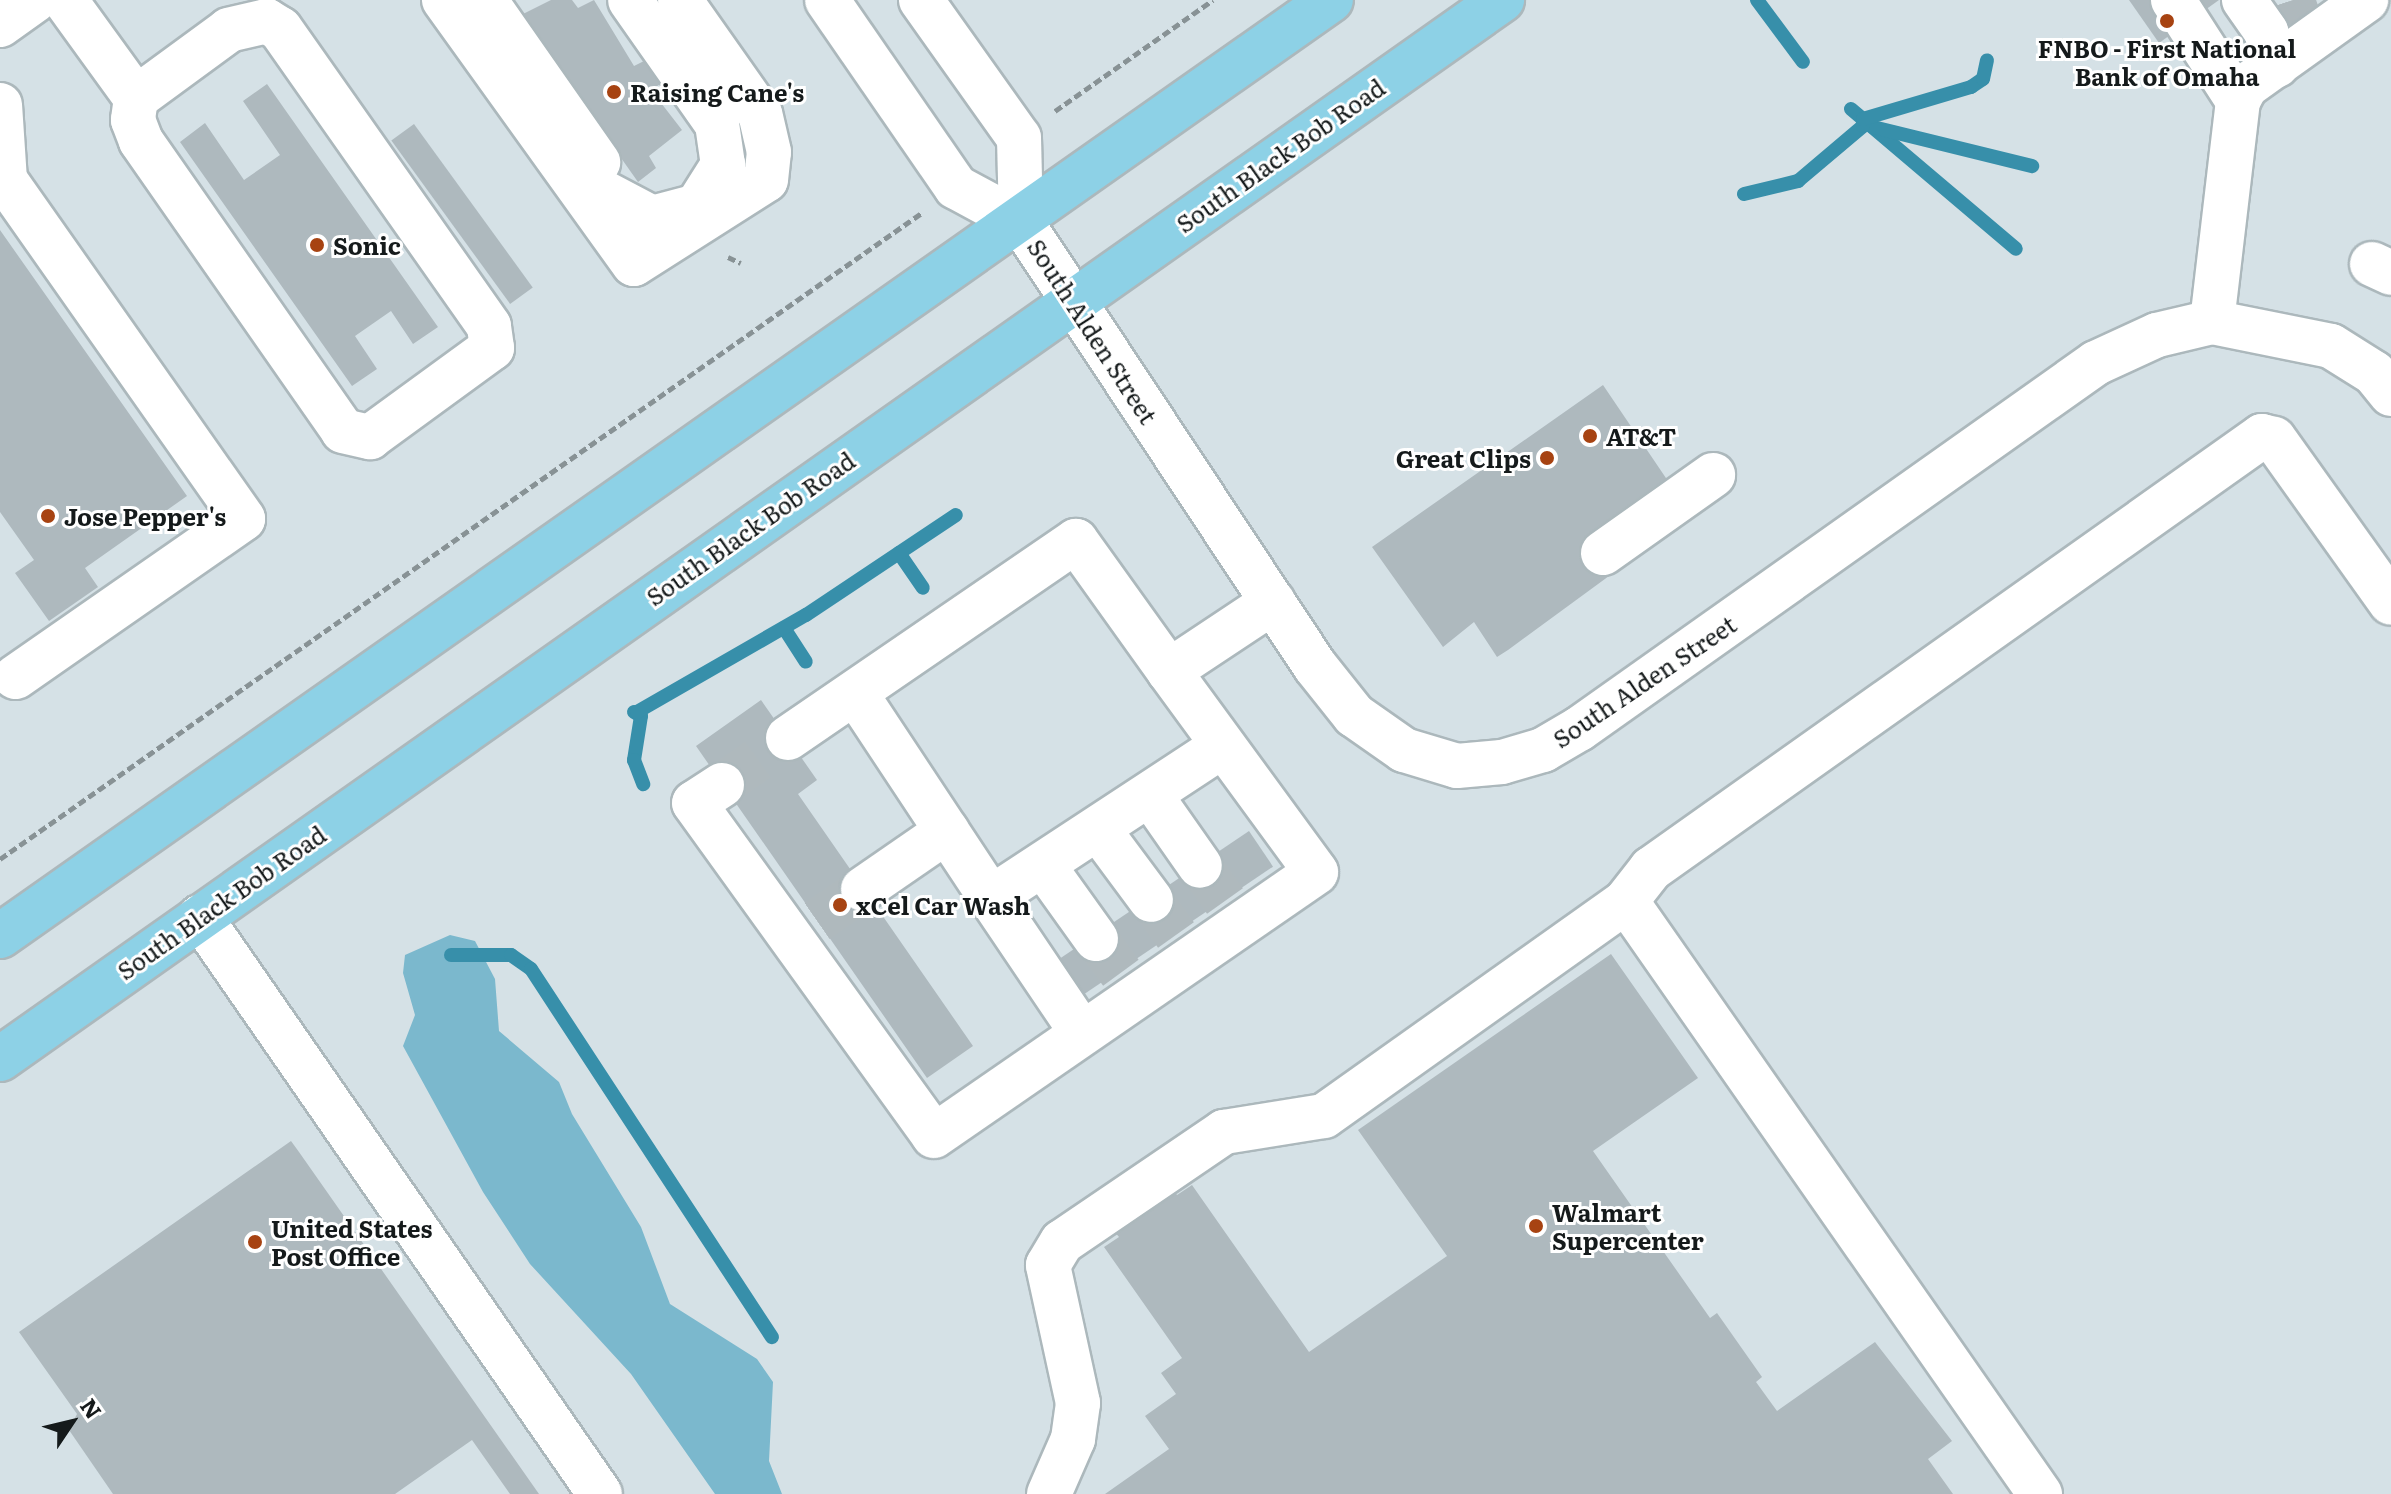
<!DOCTYPE html>
<html>
<head>
<meta charset="utf-8">
<style>
	body { margin:0 }
	#map { position:relative; width:2391px; height:1494px; overflow:hidden; background:#d5e1e6; font-family:Literata,serif }
	div>[style] { position:absolute }
	.green>* { inset:0; background:#7bb8cd }
	.stream>* { height:14px; margin:-7px; padding:0 7px; transform-origin:7px; border-radius:7px; background:#378faa }
	.building>* { inset:0; background:#aeb9be; transform-origin:0 0 }
	.minor-tunnel>* { height:44px; margin-top:-22px; transform-origin:0; background:repeating-linear-gradient(90deg,#afb9bd 0 44px,transparent 0 66px) }
	.path>* { height:5px; margin-top:-2.5px; transform-origin:0; background:repeating-linear-gradient(90deg,#889295 0 8px,transparent 0 12px) }
	.roads { filter:drop-shadow(2px 0 #acb8bc) drop-shadow(-2px 0 #acb8bc) drop-shadow(0 2px #acb8bc) drop-shadow(0 -2px #acb8bc) }
	.minor>* { height:44px; margin:-22px; padding:0 22px; transform-origin:22px; border-radius:22px; background:#fff }
	.major>* { height:44px; margin:-22px; padding:0 22px; transform-origin:22px; border-radius:22px; background:#8dd1e6 }
	.dots>* { width:22px; height:22px; translate:-50% -50%; box-sizing:border-box; border:4px solid #fff; border-radius:50% }
	span { translate:-50% -50%; white-space:nowrap; text-align:center; line-height:1.15; -webkit-text-stroke:6px #fff; paint-order:stroke }
	.poi-label { font-size:24px; color:#151a1b; font-weight:700 }
	.left { translate:0 -50%; text-align:left }
	.right { translate:-100% -50%; text-align:right }
	.street-label { font-size:24px; color:#151a1b }
	.north { position:absolute; left:32px; top:1382px; width:80px; height:80px; -webkit-text-stroke:6px #fff; paint-order:stroke; rotate:55deg; font-size:22px; font-weight:700; line-height:32px; text-align:center; color:#151a1b }
	.north::after { content:''; display:block; margin:auto; width:28px; height:36px; background:#151a1b; clip-path:polygon(50% 0,100% 100%,50% 72%,0 100%) }
</style>
</head>
<body>
<div id="map">
	<div class="green">
		<i style="clip-path:polygon(450px 935px,475px 941px,495px 979px,499px 1031px,559px 1082px,572px 1114px,641px 1227px,670px 1304px,757px 1359px,773px 1382px,769px 1461px,782px 1494px,715px 1494px,631px 1374px,530px 1264px,483px 1192px,403px 1046px,415px 1015px,403px 973px,405px 955px)"></i>
	</div>
	<div class="stream">
		<i style="left:1757px;top:0;width:77px;rotate:53.4deg"></i>
		<i style="left:1851px;top:109px;width:216px;rotate:40.3deg"></i>
		<i style="left:1873px;top:127px;width:164px;rotate:13.8deg"></i>
		<i style="left:1744px;top:194px;width:56px;rotate:-13.5deg"></i>
		<i style="left:1798px;top:181px;width:85px;rotate:-40.2deg"></i>
		<i style="left:1863px;top:126px;width:7px;rotate:-90deg"></i>
		<i style="left:1863px;top:119px;width:113px;rotate:-16.5deg"></i>
		<i style="left:1971px;top:87px;width:14px;rotate:-34deg"></i>
		<i style="left:1983px;top:79px;width:19px;rotate:-78deg"></i>
		<i style="left:899px;top:553px;width:42px;rotate:55.6deg"></i>
		<i style="left:784px;top:628px;width:40px;rotate:57.1deg"></i>
		<i style="left:634px;top:712px;width:8px;rotate:30deg"></i>
		<i style="left:641px;top:716px;width:45px;rotate:99deg"></i>
		<i style="left:634px;top:760px;width:26px;rotate:69deg"></i>
		<i style="left:637px;top:712px;width:195px;rotate:-29.9deg"></i>
		<i style="left:806px;top:615px;width:180px;rotate:-33.7deg"></i>
		<i style="left:451px;top:955px;width:60px"></i>
		<i style="left:511px;top:955px;width:24px;rotate:35deg"></i>
		<i style="left:531px;top:969px;width:440px;rotate:56.8deg"></i>
	</div>
	<div class="building">
		<i style="clip-path:polygon(551px 0,572px 0,578px 8px,594px 0,634px 66px,646px 60px,662px 83px,651px 90px,682px 130px,649px 156px,656px 168px,638px 182px,590px 114px,567px 102px,578px 93px,548px 49px,541px 56px,519px 16px)"></i>
		<i style="clip-path:polygon(2129px 0,2219px 0,2159px 43px)"></i>
		<i style="clip-path:polygon(267px 84px,438px 327px,413px 344px,391px 311px,355px 336px,377px 369px,352px 386px,180px 142px,205px 123px,244px 180px,280px 155px,243px 101px)"></i>
		<i style="left:414px;top:124px;width:202px;height:28px;rotate:54deg"></i>
		<i style="clip-path:polygon(0 230px,187px 496px,85px 568px,98px 587px,49px 621px,15px 573px,34px 560px,0 512px)"></i>
		<i style="clip-path:polygon(1603px 385px,1670px 484px,1587px 543px,1609px 576px,1508px 650px,1497px 657px,1474px 622px,1443px 647px,1372px 547px)"></i>
		<i style="clip-path:polygon(761px 700px,817px 780px,798px 794px,973px 1046px,927px 1078px,696px 746px)"></i>
		<i style="left:1249px;top:831px;width:43px;height:241px;rotate:56deg"></i>
		<i style="clip-path:polygon(1611px 954px,1698px 1078px,1593px 1151px,1710px 1318px,1717px 1313px,1762px 1377px,1756px 1382px,1777px 1411px,1875px 1342px,1952px 1441px,1928px 1459px,1953px 1494px,1105px 1494px,1169px 1449px,1145px 1416px,1176px 1394px,1161px 1373px,1182px 1358px,1104px 1247px,1119px 1237px,1113px 1230px,1172px 1188px,1177px 1195px,1192px 1185px,1309px 1352px,1447px 1256px,1358px 1130px)"></i>
		<i style="clip-path:polygon(291px 1141px,299px 1152px,539px 1494px,510px 1494px,472px 1440px,395px 1494px,113px 1494px,69px 1430px,77px 1414px,19px 1332px)"></i>
	</div>
	<div class="minor-tunnel">
		<i style="left:2293px;top:0;width:45px;rotate:72deg"></i>
		<i style="left:722px;top:785px;width:81px;rotate:-35.5deg"></i>
		<i style="left:1200px;top:866px;width:43px;rotate:54.5deg"></i>
		<i style="left:1151px;top:900px;width:43px;rotate:54.5deg"></i>
		<i style="left:817px;top:921px;width:56px;rotate:-34.8deg"></i>
		<i style="left:1096px;top:939px;width:42px;rotate:53.7deg"></i>
	</div>
	<div class="path">
		<i style="left:1055px;top:111px;width:193px;rotate:-35.1deg"></i>
		<i style="left:728px;top:257px;width:14px;rotate:25deg"></i>
		<i style="left:0;top:859px;width:1127px;rotate:-35.03deg"></i>
	</div>
	<div class="roads">
		<div class="minor">
			<i style="left:65px;top:0;width:121px;rotate:54.1deg"></i>
			<i style="left:136px;top:98px;width:22px;rotate:98deg"></i>
			<i style="left:133px;top:120px;width:22px;rotate:69deg"></i>
			<i style="left:141px;top:141px;width:353px;rotate:55.1deg"></i>
			<i style="left:343px;top:431px;width:28px;rotate:13deg"></i>
			<i style="left:370px;top:437px;width:151px;rotate:-36.1deg"></i>
			<i style="left:492px;top:348px;width:22px;rotate:-98deg"></i>
			<i style="left:489px;top:326px;width:363px;rotate:-125.1deg"></i>
			<i style="left:280px;top:29px;width:15px;rotate:-148deg"></i>
			<i style="left:267px;top:21px;width:39px;rotate:167deg"></i>
			<i style="left:229px;top:30px;width:115px;rotate:143.8deg"></i>
			<i style="left:444px;top:0;width:325px;rotate:54.3deg"></i>
			<i style="left:634px;top:264px;width:156px;rotate:-32.5deg"></i>
			<i style="left:766px;top:180px;width:28px;rotate:-84deg"></i>
			<i style="left:769px;top:152px;width:39px;rotate:-103deg"></i>
			<i style="left:760px;top:114px;width:139px;rotate:-125.1deg"></i>
			<i style="left:485px;top:0;width:198px;rotate:55.1deg"></i>
			<i style="left:827px;top:0;width:227px;rotate:55.4deg"></i>
			<i style="left:956px;top:187px;width:74px;rotate:28.3deg"></i>
			<i style="left:1021px;top:222px;width:533px;rotate:56.49deg"></i>
			<i style="left:1315px;top:666px;width:63px;rotate:51.5deg"></i>
			<i style="left:1354px;top:715px;width:61px;rotate:35deg"></i>
			<i style="left:1404px;top:750px;width:55px;rotate:16.8deg"></i>
			<i style="left:1457px;top:766px;width:45px;rotate:-5.1deg"></i>
			<i style="left:1502px;top:762px;width:43px;rotate:-16.3deg"></i>
			<i style="left:1543px;top:750px;width:42px;rotate:-30.3deg"></i>
			<i style="left:1579px;top:729px;width:633px;rotate:-35.3deg"></i>
			<i style="left:2096px;top:363px;width:67px;rotate:-24.7deg"></i>
			<i style="left:2157px;top:335px;width:57px;rotate:-13.3deg"></i>
			<i style="left:2212px;top:322px;width:121px;rotate:11.4deg"></i>
			<i style="left:2331px;top:346px;width:51px;rotate:32.1deg"></i>
			<i style="left:2374px;top:373px;width:27px;rotate:51deg"></i>
			<i style="left:921px;top:0;width:169px;rotate:54.6deg"></i>
			<i style="left:1019px;top:138px;width:84px;rotate:88.6deg"></i>
			<i style="left:2173px;top:0;width:120px;rotate:57.2deg"></i>
			<i style="left:2244px;top:0;width:39px;rotate:55deg"></i>
			<i style="left:2266px;top:32px;width:35px;rotate:72deg"></i>
			<i style="left:0;top:25px;width:43px;rotate:-35.5deg"></i>
			<i style="left:0;top:105px;width:75px;rotate:86.2deg"></i>
			<i style="left:5px;top:180px;width:414px;rotate:54.9deg"></i>
			<i style="left:243px;top:519px;width:277px;rotate:145.2deg"></i>
			<i style="left:580px;top:180px;width:81px;rotate:27.8deg"></i>
			<i style="left:652px;top:218px;width:47px;rotate:-14.9deg"></i>
			<i style="left:697px;top:206px;width:49px;rotate:-57.6deg"></i>
			<i style="left:723px;top:165px;width:41px;rotate:-98.3deg"></i>
			<i style="left:717px;top:124px;width:151px;rotate:-125.1deg"></i>
			<i style="left:2372px;top:264px;width:21px;rotate:25deg"></i>
			<i style="left:2212px;top:322px;width:223px;rotate:-83.3deg"></i>
			<i style="left:2238px;top:101px;width:17px;rotate:-62deg"></i>
			<i style="left:2246px;top:86px;width:148px;rotate:-35.6deg"></i>
			<i style="left:1603px;top:553px;width:135px;rotate:-35.3deg"></i>
			<i style="left:856px;top:694px;width:245px;rotate:56.5deg"></i>
			<i style="left:788px;top:738px;width:349px;rotate:-34.4deg"></i>
			<i style="left:1076px;top:541px;width:160px;rotate:54.4deg"></i>
			<i style="left:722px;top:785px;width:33px;rotate:147deg"></i>
			<i style="left:694px;top:803px;width:410px;rotate:54.2deg"></i>
			<i style="left:934px;top:1136px;width:464px;rotate:-34.6deg"></i>
			<i style="left:1316px;top:872px;width:249px;rotate:-126.2deg"></i>
			<i style="left:1169px;top:671px;width:125px;rotate:-33.6deg"></i>
			<i style="left:1151px;top:796px;width:85px;rotate:55deg"></i>
			<i style="left:1099px;top:830px;width:87px;rotate:53.4deg"></i>
			<i style="left:1043px;top:865px;width:91px;rotate:54.4deg"></i>
			<i style="left:863px;top:889px;width:102px;rotate:-34.6deg"></i>
			<i style="left:200px;top:917px;width:702px;rotate:55.27deg"></i>
			<i style="left:1082px;top:1033px;width:163px;rotate:-124deg"></i>
			<i style="left:991px;top:898px;width:277px;rotate:-33.3deg"></i>
			<i style="left:1049px;top:1494px;width:60px;rotate:-66.4deg"></i>
			<i style="left:1073px;top:1439px;width:36px;rotate:-82deg"></i>
			<i style="left:1078px;top:1403px;width:141px;rotate:-102.3deg"></i>
			<i style="left:1048px;top:1265px;width:27px;rotate:-59deg"></i>
			<i style="left:1062px;top:1242px;width:196px;rotate:-34.2deg"></i>
			<i style="left:1224px;top:1132px;width:101px;rotate:-9.1deg"></i>
			<i style="left:1324px;top:1116px;width:371px;rotate:-35.4deg"></i>
			<i style="left:2040px;top:1494px;width:723px;rotate:-124.92deg"></i>
			<i style="left:1626px;top:901px;width:41px;rotate:-52deg"></i>
			<i style="left:1651px;top:869px;width:749px;rotate:-35.32deg"></i>
			<i style="left:2262px;top:436px;width:12px;rotate:14deg"></i>
			<i style="left:2274px;top:439px;width:201px;rotate:54.5deg"></i>
		</div>
		<div class="major">
			<i style="left:0;top:936px;width:1627px;rotate:-35.12deg"></i>
			<i style="left:0;top:1059px;width:1838px;rotate:-35.19deg"></i>
		</div>
	</div>
	<div class="dots">
		<i style="left:2167px;top:21px;background:#a74312"></i>
		<i style="left:614px;top:92px;background:#a74312"></i>
		<i style="left:317px;top:245px;background:#a74312"></i>
		<i style="left:1590px;top:436px;background:#a74312"></i>
		<i style="left:1547px;top:458px;background:#a74312"></i>
		<i style="left:48px;top:516px;background:#a74312"></i>
		<i style="left:840px;top:905px;background:#a74312"></i>
		<i style="left:1536px;top:1226px;background:#a74312"></i>
		<i style="left:255px;top:1242px;background:#a74312"></i>
	</div>
	<div class="poi-label">
		<span style="left:2167px;top:62px">FNBO - First National<br>Bank of Omaha</span>
		<span class="left" style="left:630px;top:92px">Raising Cane's</span>
		<span class="left" style="left:333px;top:245px">Sonic</span>
		<span class="left" style="left:1606px;top:436px">AT&amp;T</span>
		<span class="right" style="left:1531px;top:458px">Great Clips</span>
		<span class="left" style="left:64px;top:516px">Jose Pepper's</span>
		<span class="left" style="left:856px;top:905px">xCel Car Wash</span>
		<span class="left" style="left:1552px;top:1226px">Walmart<br>Supercenter</span>
		<span class="left" style="left:271px;top:1242px">United States<br>Post Office</span>
	</div>
	<div class="street-label">
		<span style="left:1280px;top:155px;rotate:-35deg">South Black Bob Road</span>
		<span style="left:1093px;top:331px;rotate:57deg">South Alden Street</span>
		<span style="left:750px;top:528px;rotate:-35deg">South Black Bob Road</span>
		<span style="left:1644px;top:681px;rotate:-34deg">South Alden Street</span>
		<span style="left:221px;top:902px;rotate:-35deg">South Black Bob Road</span>
	</div>
	<div class="north">N</div>
</div>
</body>
</html>
